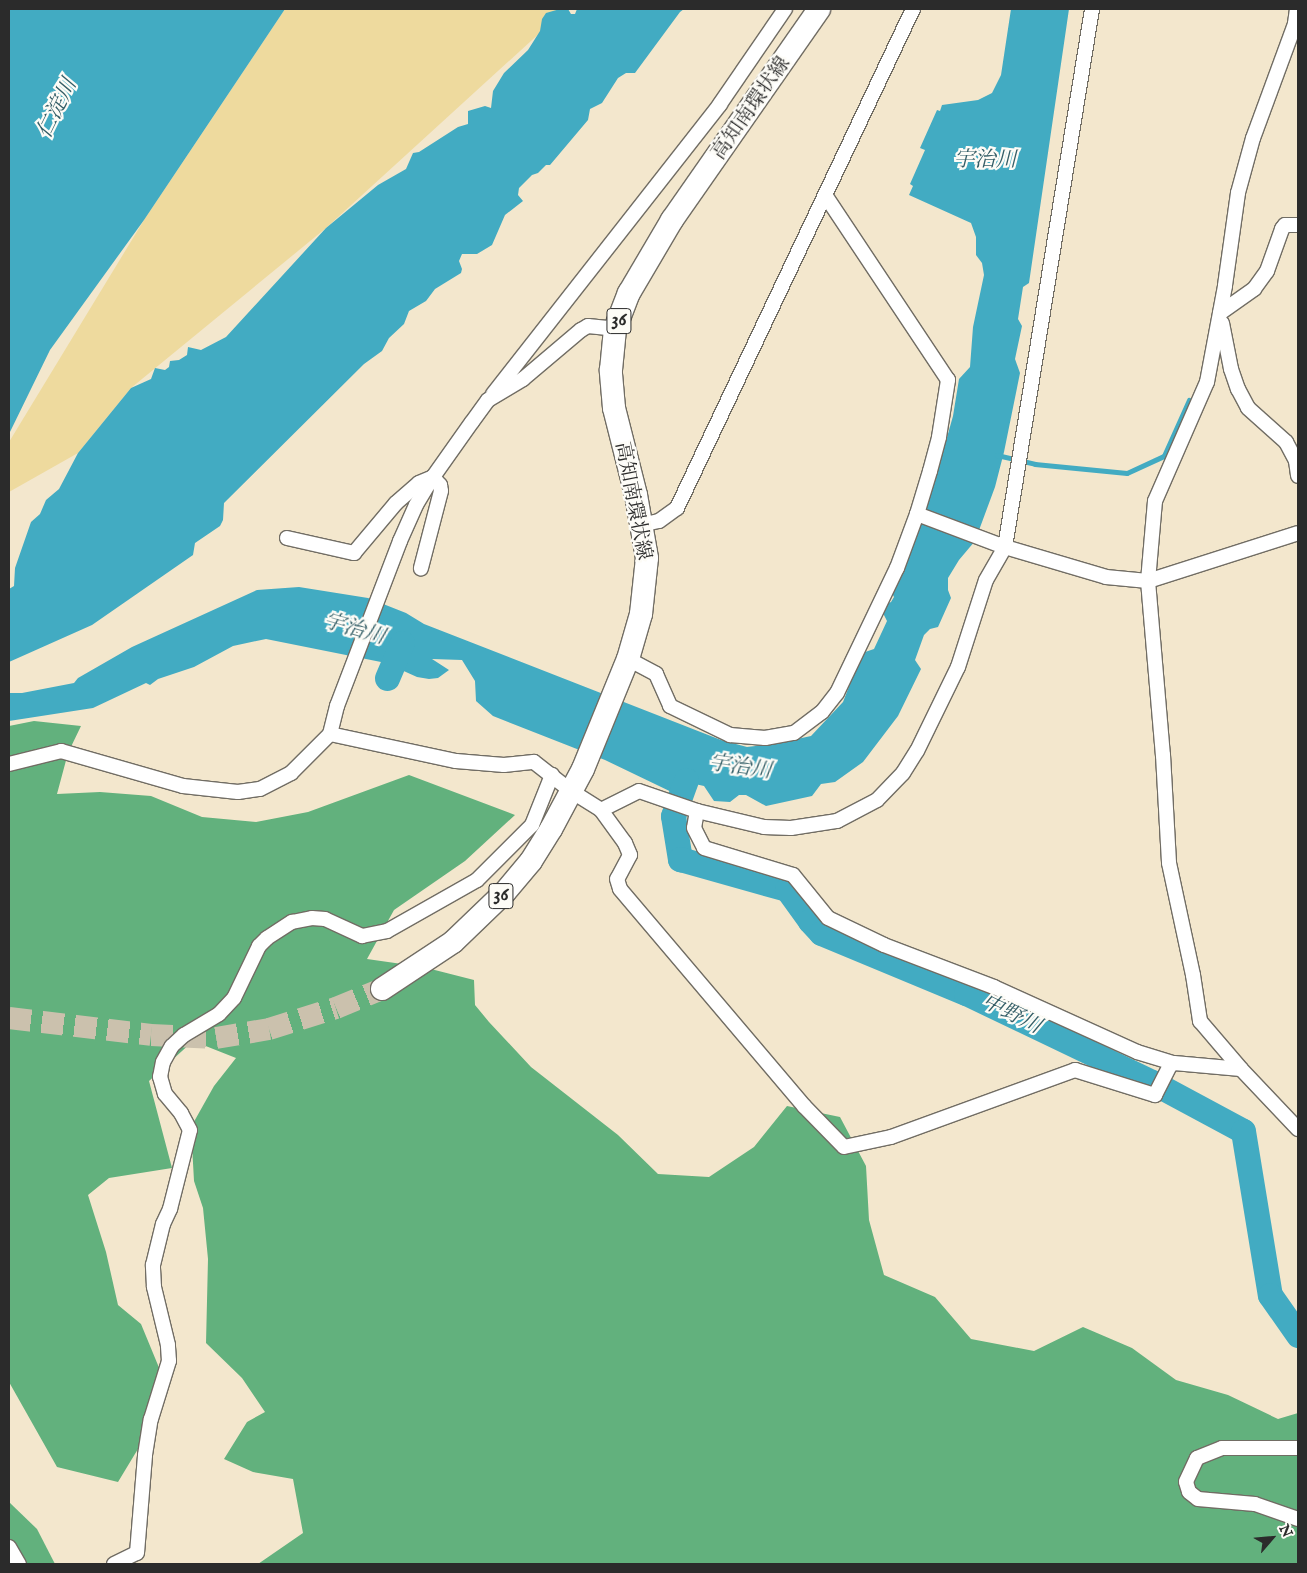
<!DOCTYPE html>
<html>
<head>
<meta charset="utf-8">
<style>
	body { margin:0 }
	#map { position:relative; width:1307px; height:1573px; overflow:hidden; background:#f3e7cd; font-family:"IM FELL English","Noto Serif JP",serif }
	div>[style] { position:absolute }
	.forest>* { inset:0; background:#62b17d }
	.sand>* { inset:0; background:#eeda9e }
	.water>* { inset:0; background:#42abc2 }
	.stream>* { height:4.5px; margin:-2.25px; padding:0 2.25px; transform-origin:2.25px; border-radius:2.25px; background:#42abc2 }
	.river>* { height:25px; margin:-12.5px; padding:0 12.5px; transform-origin:12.5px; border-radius:12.5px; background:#42abc2 }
	.primary-tunnel>* { height:22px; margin-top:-11px; transform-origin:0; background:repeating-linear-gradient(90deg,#cbc1ad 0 22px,transparent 0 33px) }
	.roads { filter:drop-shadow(1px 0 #716d64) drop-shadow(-1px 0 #716d64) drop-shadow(0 1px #716d64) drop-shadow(0 -1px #716d64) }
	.street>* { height:14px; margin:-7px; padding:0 7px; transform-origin:7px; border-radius:7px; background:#fff }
	.primary>* { height:22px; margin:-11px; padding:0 11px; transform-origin:11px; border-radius:11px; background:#fff }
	span { translate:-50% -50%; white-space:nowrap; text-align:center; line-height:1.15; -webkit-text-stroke:4.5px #fdfcf7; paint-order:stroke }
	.shield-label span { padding:1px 4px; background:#fdfcf7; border:1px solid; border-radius:4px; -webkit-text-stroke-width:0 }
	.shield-label { font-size:19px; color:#2b2b2b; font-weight:700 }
	.street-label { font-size:20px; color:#2b2b2b }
	.water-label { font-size:21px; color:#345e67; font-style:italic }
	.frame { position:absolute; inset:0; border:10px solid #2b2b2b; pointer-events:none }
	.north { position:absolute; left:1247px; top:1513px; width:50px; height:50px; -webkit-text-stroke:4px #fdfcf7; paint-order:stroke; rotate:63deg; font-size:14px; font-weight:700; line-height:20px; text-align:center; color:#2b2b2b }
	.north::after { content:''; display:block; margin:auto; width:18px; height:22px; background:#2b2b2b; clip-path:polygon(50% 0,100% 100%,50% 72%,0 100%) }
</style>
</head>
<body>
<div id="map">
	<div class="forest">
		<i style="clip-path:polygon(34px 721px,81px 726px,68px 753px,57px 794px,100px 792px,151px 796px,202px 817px,256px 822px,308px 812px,409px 775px,515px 815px,465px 861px,394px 910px,367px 959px,423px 967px,474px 980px,475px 1005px,489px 1022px,531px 1067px,618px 1135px,658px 1174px,709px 1177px,754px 1147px,787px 1106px,840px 1117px,866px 1166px,869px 1220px,884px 1275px,935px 1297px,971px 1339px,1034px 1351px,1083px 1327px,1132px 1348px,1176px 1380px,1228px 1395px,1278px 1419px,1298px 1413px,1298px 1564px,258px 1564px,303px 1533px,293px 1479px,253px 1472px,224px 1459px,247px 1422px,265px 1412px,242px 1378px,206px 1343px,208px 1259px,203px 1208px,194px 1181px,191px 1127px,214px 1086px,236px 1058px,193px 1041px,149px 1081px,172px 1168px,109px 1178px,88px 1195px,106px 1252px,118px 1305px,141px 1324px,167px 1387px,144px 1439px,118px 1482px,57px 1467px,9px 1382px,9px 726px)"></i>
		<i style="clip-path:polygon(9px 1502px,37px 1529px,55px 1564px,9px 1564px)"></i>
	</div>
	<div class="sand">
		<i style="clip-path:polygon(285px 9px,566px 9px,326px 228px,131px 388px,78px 453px,9px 492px,9px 442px,144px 220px)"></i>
	</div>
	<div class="water">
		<i style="clip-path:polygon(9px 9px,285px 9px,144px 220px,50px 350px,9px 434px)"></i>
		<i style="clip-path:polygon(560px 9px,568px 9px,571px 14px,575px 14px,577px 9px,684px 9px,680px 12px,635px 73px,626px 73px,618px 78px,602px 103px,590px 109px,588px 120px,550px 165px,546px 165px,538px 173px,532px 175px,519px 188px,518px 195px,523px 201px,505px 215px,492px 245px,477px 254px,462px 254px,459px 261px,462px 269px,461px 273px,435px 289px,426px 301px,409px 311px,404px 324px,389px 338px,382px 351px,364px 364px,224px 503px,223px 520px,220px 526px,195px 543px,193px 555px,92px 625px,9px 662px,9px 589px,14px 586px,15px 568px,31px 522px,40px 514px,46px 500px,59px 489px,78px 453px,131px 388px,151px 379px,155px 368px,165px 370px,169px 367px,170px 361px,179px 360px,187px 355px,188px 347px,201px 350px,226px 337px,326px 228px,378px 185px,406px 169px,413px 153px,419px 152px,458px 127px,468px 124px,468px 111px,485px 106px,491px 108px,493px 91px,504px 73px,528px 50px,540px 31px,542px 19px,546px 13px)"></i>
		<i style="clip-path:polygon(1011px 9px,1069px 9px,1029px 283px,1023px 287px,1018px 319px,1022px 326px,1015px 359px,1020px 373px,1004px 452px,995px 487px,975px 541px,959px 560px,948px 578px,948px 590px,951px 598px,938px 627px,930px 629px,924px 635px,915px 660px,921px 669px,898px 716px,863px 762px,835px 782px,821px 784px,812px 796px,766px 806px,746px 795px,739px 795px,730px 802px,714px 801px,704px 786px,695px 784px,684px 798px,605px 760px,493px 716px,476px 701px,475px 681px,462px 660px,432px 659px,449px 670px,438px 678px,429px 679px,417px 677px,386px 663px,266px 639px,233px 646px,194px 667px,158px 679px,150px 685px,146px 683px,93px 708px,9px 721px,9px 693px,22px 693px,74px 683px,78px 678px,132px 647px,257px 590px,299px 587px,368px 598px,406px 613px,424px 624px,721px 740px,747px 747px,774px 744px,811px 736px,843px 702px,862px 653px,874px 649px,887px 621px,880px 607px,891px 602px,894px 597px,891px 591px,937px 473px,953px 416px,959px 379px,970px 367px,973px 327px,984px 275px,982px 263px,976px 255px,976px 237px,971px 223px,909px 195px,913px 186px,910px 184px,925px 150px,920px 148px,937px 110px,940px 111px,942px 105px,978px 100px,992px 93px,1001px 75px)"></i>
	</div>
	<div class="stream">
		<i style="left:997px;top:455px;width:39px;rotate:13deg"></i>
		<i style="left:1035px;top:464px;width:92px;rotate:5.6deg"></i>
		<i style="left:1127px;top:473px;width:41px;rotate:-24.7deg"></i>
		<i style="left:1164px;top:456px;width:61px;rotate:-65.9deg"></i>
	</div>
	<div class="river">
		<i style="left:387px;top:678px;width:38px;rotate:-67deg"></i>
		<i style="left:686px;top:780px;width:38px;rotate:110deg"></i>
		<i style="left:673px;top:816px;width:44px;rotate:80.8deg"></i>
		<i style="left:680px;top:859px;width:111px;rotate:15.7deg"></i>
		<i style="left:787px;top:889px;width:39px;rotate:54deg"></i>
		<i style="left:810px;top:921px;width:16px;rotate:47deg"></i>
		<i style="left:821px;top:933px;width:157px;rotate:22.5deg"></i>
		<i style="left:966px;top:993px;width:206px;rotate:25.6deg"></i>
		<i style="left:1152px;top:1082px;width:103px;rotate:28.3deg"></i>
		<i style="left:1243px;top:1131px;width:166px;rotate:80.7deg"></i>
		<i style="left:1270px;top:1295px;width:49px;rotate:55deg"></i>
	</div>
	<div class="primary-tunnel">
		<i style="left:9px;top:1018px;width:143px;rotate:6.8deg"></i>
		<i style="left:151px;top:1035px;width:65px;rotate:2.6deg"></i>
		<i style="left:216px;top:1038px;width:54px;rotate:-9.6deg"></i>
		<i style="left:269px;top:1029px;width:70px;rotate:-17.4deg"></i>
		<i style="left:336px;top:1008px;width:50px;rotate:-22.4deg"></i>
	</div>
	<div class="roads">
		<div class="street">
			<i style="left:1297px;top:9px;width:15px;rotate:98deg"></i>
			<i style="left:1295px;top:24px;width:121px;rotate:110.2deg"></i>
			<i style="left:1253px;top:138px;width:57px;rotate:105.3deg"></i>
			<i style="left:1238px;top:193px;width:94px;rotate:98deg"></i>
			<i style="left:1225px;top:286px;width:98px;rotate:100.6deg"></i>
			<i style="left:1207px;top:382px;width:130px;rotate:113.6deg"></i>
			<i style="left:1155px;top:501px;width:80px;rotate:95deg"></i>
			<i style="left:1148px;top:581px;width:175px;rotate:85.1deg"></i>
			<i style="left:1163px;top:755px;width:108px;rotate:86.8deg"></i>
			<i style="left:1169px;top:863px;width:115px;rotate:77.9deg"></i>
			<i style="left:1193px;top:975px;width:47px;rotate:81.3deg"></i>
			<i style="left:1200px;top:1021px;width:63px;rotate:49.5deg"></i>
			<i style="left:1241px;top:1069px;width:83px;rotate:46.5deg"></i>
			<i style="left:1220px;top:313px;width:42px;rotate:-35.2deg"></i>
			<i style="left:1254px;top:289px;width:22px;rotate:-54deg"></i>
			<i style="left:1267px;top:271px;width:45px;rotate:-70.3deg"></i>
			<i style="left:1282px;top:229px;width:5px;rotate:-53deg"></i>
			<i style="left:1285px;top:225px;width:13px"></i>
			<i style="left:1222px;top:323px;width:47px;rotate:78.9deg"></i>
			<i style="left:1231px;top:369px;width:21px;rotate:71deg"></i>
			<i style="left:1238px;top:389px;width:21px;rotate:62deg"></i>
			<i style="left:1248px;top:408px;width:51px;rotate:41.8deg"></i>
			<i style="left:1286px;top:442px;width:21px;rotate:62deg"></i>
			<i style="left:1296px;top:461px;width:15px;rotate:82deg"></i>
			<i style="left:493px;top:394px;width:368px;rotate:-51.9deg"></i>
			<i style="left:720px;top:104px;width:115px;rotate:-55.6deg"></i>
			<i style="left:917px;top:514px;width:94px;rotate:20.6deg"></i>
			<i style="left:1005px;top:547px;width:105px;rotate:16.5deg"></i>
			<i style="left:1106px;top:577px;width:42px;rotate:5.4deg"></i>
			<i style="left:1148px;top:581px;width:157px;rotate:-17.7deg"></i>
			<i style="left:641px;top:525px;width:18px;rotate:-13deg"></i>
			<i style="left:659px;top:521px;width:22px;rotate:-36deg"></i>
			<i style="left:677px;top:508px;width:552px;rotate:-64.69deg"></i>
			<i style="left:287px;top:538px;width:69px;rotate:12.6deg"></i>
			<i style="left:354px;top:553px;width:65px;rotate:-50deg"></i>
			<i style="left:396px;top:503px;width:30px;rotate:-41deg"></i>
			<i style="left:419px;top:483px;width:15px;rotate:-23deg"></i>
			<i style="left:433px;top:477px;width:11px;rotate:49deg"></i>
			<i style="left:440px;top:485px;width:6px;rotate:81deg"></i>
			<i style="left:441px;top:491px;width:80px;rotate:104.6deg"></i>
			<i style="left:628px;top:659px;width:32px;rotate:28deg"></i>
			<i style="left:656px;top:674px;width:35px;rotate:66deg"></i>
			<i style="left:670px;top:706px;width:67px;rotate:25.8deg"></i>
			<i style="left:730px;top:735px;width:35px;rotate:5deg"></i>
			<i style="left:765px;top:738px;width:29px;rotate:-10deg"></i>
			<i style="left:794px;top:733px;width:35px;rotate:-37deg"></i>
			<i style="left:822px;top:712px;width:24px;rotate:-52deg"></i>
			<i style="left:837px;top:693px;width:139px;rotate:-64.4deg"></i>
			<i style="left:897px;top:568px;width:58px;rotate:-69.7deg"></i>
			<i style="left:917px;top:514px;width:45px;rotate:-73.2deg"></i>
			<i style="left:930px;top:471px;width:35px;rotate:-75deg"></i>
			<i style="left:939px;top:437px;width:58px;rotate:-81deg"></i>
			<i style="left:948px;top:380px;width:222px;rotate:-123.6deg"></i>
			<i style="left:330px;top:734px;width:129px;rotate:12.1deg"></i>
			<i style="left:456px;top:761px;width:48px;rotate:4.8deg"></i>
			<i style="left:504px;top:765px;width:30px;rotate:-6deg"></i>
			<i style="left:534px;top:762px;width:47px;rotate:38.1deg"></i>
			<i style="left:571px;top:791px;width:36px;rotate:32deg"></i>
			<i style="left:601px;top:810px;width:41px;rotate:54deg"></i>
			<i style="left:625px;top:843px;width:13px;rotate:67deg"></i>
			<i style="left:630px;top:855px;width:27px;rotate:118deg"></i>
			<i style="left:617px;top:879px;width:10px;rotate:73deg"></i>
			<i style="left:620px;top:889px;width:285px;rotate:49.7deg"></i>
			<i style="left:804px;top:1106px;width:57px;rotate:45.7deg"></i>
			<i style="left:844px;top:1147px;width:48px;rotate:-12deg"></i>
			<i style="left:891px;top:1137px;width:196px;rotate:-20deg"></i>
			<i style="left:1075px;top:1070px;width:84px;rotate:17.4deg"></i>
			<i style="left:1155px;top:1095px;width:36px;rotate:-63deg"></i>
			<i style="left:9px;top:764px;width:54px;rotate:-14deg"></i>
			<i style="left:61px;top:751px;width:127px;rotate:16deg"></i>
			<i style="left:183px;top:786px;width:55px;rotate:6.2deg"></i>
			<i style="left:238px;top:792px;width:22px;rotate:-8deg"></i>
			<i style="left:260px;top:789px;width:35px;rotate:-27deg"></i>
			<i style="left:291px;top:773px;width:55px;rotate:-45deg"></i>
			<i style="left:330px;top:734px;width:29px;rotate:-76deg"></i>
			<i style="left:337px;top:706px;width:177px;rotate:-69.1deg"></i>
			<i style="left:400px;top:541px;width:39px;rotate:-66deg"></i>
			<i style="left:416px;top:505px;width:33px;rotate:-59deg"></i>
			<i style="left:433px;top:477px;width:67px;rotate:-54.7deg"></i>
			<i style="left:472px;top:422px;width:27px;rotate:-54deg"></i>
			<i style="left:488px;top:400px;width:41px;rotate:-31deg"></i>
			<i style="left:523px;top:379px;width:76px;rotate:-40.2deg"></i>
			<i style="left:581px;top:330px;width:8px;rotate:-30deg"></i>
			<i style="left:588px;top:326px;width:27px;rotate:6deg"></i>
			<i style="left:601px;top:810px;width:42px;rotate:-26.6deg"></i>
			<i style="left:639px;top:791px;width:61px;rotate:19deg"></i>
			<i style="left:697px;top:811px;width:69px;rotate:13.4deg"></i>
			<i style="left:764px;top:827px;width:27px;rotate:2deg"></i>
			<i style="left:791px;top:828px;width:47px;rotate:-8.7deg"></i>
			<i style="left:837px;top:821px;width:45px;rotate:-27.7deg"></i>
			<i style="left:877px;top:800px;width:37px;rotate:-46deg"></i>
			<i style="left:903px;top:773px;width:26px;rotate:-58deg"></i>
			<i style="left:917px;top:751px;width:93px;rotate:-64deg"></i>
			<i style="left:958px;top:667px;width:91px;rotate:-72.2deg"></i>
			<i style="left:986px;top:580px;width:38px;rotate:-60deg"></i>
			<i style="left:1005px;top:547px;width:545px;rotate:-80.81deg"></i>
			<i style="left:697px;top:811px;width:17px;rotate:100deg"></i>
			<i style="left:694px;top:828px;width:22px;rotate:63deg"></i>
			<i style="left:704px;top:848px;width:93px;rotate:16.9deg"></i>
			<i style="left:793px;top:875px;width:55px;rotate:50.9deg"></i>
			<i style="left:828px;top:918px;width:62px;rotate:25.7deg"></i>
			<i style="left:884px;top:945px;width:118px;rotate:20.9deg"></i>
			<i style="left:994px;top:987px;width:157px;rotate:24.4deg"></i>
			<i style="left:1137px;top:1052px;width:39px;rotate:17deg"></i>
			<i style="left:1174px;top:1063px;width:67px;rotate:5.1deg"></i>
			<i style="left:1298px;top:1448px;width:76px;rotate:180deg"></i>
			<i style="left:1222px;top:1448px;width:27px;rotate:158deg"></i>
			<i style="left:1197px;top:1458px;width:26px;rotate:115deg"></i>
			<i style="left:1186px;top:1482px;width:10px;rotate:73deg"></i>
			<i style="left:1189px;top:1492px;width:11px;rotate:38deg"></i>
			<i style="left:1198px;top:1499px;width:57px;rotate:5deg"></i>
			<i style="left:1255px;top:1504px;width:46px;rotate:19.2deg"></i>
			<i style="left:9px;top:1547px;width:20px;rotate:60deg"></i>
			<i style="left:114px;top:1564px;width:25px;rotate:-26deg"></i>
			<i style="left:137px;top:1553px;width:98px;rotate:-85.3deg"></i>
			<i style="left:145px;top:1455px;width:36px;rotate:-81deg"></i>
			<i style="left:151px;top:1419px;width:61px;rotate:-72.8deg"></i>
			<i style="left:169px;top:1361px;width:16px;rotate:-94deg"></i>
			<i style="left:168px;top:1345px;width:60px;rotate:-103.6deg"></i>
			<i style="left:154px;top:1287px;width:22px;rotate:-93deg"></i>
			<i style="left:153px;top:1265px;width:42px;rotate:-76.3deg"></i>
			<i style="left:163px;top:1224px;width:17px;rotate:-65deg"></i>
			<i style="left:170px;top:1209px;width:81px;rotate:-75.8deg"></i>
			<i style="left:190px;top:1130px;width:19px;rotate:-118deg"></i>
			<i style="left:181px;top:1113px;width:25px;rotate:-130deg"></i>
			<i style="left:165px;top:1094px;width:18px;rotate:-106deg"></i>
			<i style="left:160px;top:1077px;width:15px;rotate:-79deg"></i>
			<i style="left:163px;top:1062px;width:18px;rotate:-61deg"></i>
			<i style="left:172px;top:1046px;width:16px;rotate:-43deg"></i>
			<i style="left:184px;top:1035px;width:41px;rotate:-31deg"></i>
			<i style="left:219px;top:1014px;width:22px;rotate:-47deg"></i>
			<i style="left:234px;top:998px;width:58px;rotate:-64.3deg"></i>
			<i style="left:259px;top:946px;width:11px;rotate:-45deg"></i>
			<i style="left:267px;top:938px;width:30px;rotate:-33deg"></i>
			<i style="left:292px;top:922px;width:20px;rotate:-11deg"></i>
			<i style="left:312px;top:918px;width:13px;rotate:4deg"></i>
			<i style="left:325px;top:919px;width:41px;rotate:24.7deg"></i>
			<i style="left:362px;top:936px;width:25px;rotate:-11deg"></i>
			<i style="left:387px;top:931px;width:103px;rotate:-29.5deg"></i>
			<i style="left:477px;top:880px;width:78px;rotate:-45deg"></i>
			<i style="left:532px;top:825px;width:54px;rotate:-68.2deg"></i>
		</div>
		<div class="primary">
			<i style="left:382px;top:989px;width:85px;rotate:-33.5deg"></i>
			<i style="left:453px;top:942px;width:72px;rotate:-43.9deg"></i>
			<i style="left:505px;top:892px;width:40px;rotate:-50deg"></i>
			<i style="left:531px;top:861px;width:38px;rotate:-58deg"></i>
			<i style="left:551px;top:829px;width:68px;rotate:-61.9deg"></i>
			<i style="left:583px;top:769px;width:119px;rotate:-67.8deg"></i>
			<i style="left:628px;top:659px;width:47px;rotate:-73.9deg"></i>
			<i style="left:641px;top:614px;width:56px;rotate:-83.9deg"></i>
			<i style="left:647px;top:558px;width:64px;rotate:-99.9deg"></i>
			<i style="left:636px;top:495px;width:90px;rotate:-104.2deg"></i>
			<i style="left:614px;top:408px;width:38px;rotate:-95deg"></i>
			<i style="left:611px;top:370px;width:41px;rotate:-84.4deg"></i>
			<i style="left:615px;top:329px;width:39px;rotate:-69deg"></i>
			<i style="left:629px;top:293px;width:85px;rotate:-59.5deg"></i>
			<i style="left:672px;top:220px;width:257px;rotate:-55.1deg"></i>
		</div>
	</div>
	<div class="shield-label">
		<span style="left:619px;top:321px">36</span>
		<span style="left:501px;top:896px">36</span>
	</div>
	<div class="street-label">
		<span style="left:751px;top:108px;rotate:-55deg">高知南環状線</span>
		<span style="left:633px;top:501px;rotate:79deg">高知南環状線</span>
	</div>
	<div class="water-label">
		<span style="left:58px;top:109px;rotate:-64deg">仁淀川</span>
		<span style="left:985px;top:161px">宇治川</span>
		<span style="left:354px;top:630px;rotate:16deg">宇治川</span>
		<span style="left:740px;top:768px;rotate:8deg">宇治川</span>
		<span style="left:1011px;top:1015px;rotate:26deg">中野川</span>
	</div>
	<div class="frame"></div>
	<div class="north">N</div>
</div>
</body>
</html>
